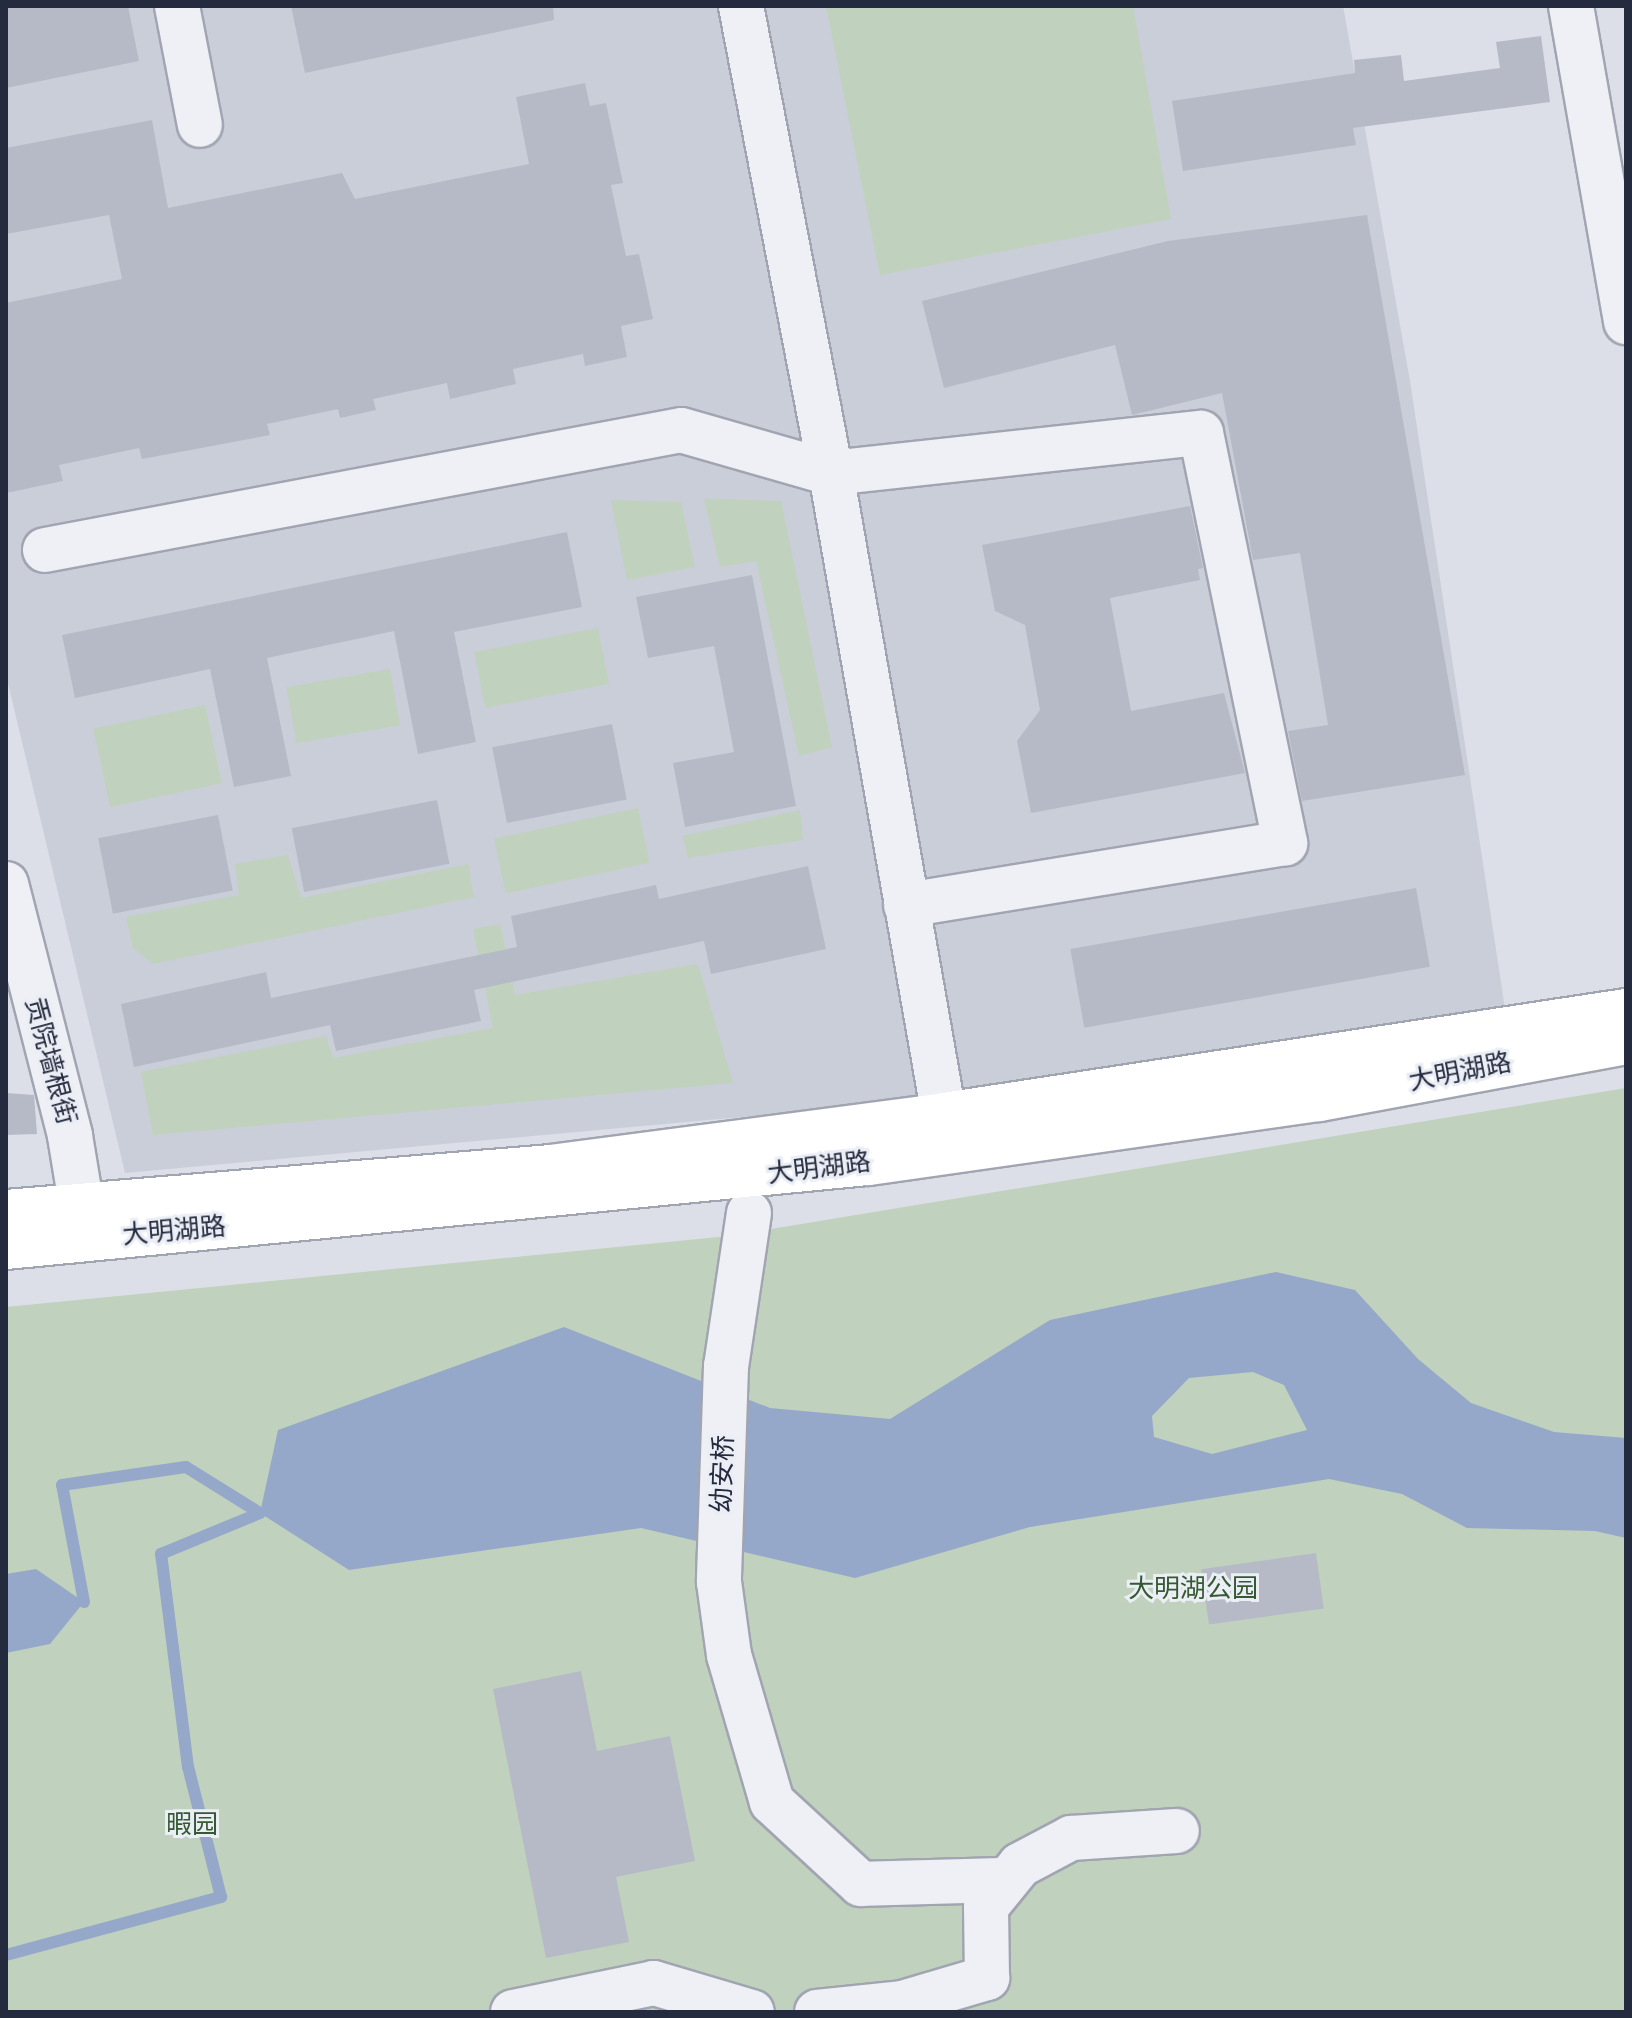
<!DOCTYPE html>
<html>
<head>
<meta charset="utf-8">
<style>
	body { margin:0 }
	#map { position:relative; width:1632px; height:2018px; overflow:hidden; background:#dcdfe7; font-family:"Source Sans 3","Noto Sans SC",sans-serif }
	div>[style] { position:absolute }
	.built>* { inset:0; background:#caced9 }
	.green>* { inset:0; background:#c0d1bd; transform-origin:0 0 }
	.water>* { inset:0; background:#95a8c9 }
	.stream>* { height:12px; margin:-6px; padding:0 6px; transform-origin:6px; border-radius:6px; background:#95a8c9 }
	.building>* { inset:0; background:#b6bac7; transform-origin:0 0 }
	.roads { filter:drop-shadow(2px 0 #a1a5b1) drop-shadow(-2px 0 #a1a5b1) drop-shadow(0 2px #a1a5b1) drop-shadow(0 -2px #a1a5b1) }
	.minor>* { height:44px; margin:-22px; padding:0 22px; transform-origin:22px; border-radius:22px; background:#eff0f5 }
	.major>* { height:44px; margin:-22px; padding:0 22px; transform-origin:22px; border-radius:22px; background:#fff }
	span { translate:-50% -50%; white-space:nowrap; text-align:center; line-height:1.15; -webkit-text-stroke:6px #ebeef5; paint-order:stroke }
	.street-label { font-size:26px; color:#252b3e }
	.park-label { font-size:26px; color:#355a32 }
	.frame { position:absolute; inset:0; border:8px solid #252b3e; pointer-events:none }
</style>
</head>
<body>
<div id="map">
	<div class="built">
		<i style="clip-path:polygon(6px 6px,1343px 6px,1410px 381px,1505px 1009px,940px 1099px,125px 1173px,6px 675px)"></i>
	</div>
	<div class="green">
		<i style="clip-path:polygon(826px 6px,1133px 6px,1171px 219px,880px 275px)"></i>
		<i style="clip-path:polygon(704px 499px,781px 501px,832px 747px,799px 756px,756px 561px,720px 567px)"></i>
		<i style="clip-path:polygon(611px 500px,681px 502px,695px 567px,627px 580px)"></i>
		<i style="left:598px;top:628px;width:57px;height:126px;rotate:79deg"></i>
		<i style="left:390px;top:669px;width:57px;height:105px;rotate:80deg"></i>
		<i style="left:205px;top:705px;width:80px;height:114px;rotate:78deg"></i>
		<i style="left:638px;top:808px;width:56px;height:147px;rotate:78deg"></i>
		<i style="clip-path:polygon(800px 810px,803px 840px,688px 858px,683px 836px)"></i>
		<i style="clip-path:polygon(288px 855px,301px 898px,468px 864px,474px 897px,153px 964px,133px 948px,126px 917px,239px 895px,235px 864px)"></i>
		<i style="clip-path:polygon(500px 924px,515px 995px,698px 964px,733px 1083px,153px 1135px,141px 1072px,326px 1036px,333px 1058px,493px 1028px,473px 929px)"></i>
		<i style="clip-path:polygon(1626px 1088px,1626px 2012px,6px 2012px,6px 1307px,729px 1236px)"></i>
	</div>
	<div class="water">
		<i style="clip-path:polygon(evenodd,1276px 1272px,1355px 1290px,1418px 1359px,1471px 1403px,1554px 1432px,1626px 1438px,1626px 1538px,1595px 1531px,1467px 1528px,1402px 1494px,1329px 1479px,1030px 1527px,855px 1578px,641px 1528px,349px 1570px,260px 1513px,278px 1430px,564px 1327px,770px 1408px,890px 1419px,1050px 1320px,1276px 1272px,1253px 1372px,1284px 1385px,1307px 1430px,1212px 1454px,1154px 1437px,1152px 1416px,1189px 1378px,1253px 1372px)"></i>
		<i style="clip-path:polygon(36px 1569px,84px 1602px,50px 1644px,6px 1653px,6px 1574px)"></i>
	</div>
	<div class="stream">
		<i style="left:84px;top:1602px;width:119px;rotate:-100.6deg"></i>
		<i style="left:62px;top:1485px;width:125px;rotate:-8.3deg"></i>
		<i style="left:186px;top:1467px;width:87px;rotate:31.9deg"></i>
		<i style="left:6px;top:1955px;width:223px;rotate:-15.1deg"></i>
		<i style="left:221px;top:1897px;width:134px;rotate:-104.2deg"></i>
		<i style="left:188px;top:1767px;width:215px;rotate:-97.2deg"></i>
		<i style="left:161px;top:1554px;width:107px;rotate:-22.5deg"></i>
	</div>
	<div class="building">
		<i style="clip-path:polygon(6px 6px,128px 6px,139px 61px,6px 88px)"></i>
		<i style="clip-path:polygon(291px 6px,553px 6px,554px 20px,305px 73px)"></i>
		<i style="clip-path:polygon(1541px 36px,1550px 102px,1353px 128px,1356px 145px,1183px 171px,1172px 101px,1355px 73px,1354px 60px,1401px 55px,1404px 81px,1500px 68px,1496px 42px)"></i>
		<i style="clip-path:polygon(585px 83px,590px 106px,606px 103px,623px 183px,611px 185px,626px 256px,639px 254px,653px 319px,621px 326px,627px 357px,585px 366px,583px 354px,513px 369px,516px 384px,450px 399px,447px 383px,373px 399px,376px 410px,340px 418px,338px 409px,267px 424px,270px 435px,142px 459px,139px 448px,59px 465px,63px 481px,6px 493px,6px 303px,122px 279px,109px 215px,6px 234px,6px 148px,152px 120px,168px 208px,342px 173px,355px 199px,529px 164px,516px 97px)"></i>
		<i style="clip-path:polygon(1367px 215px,1465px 775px,1302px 801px,1288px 731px,1328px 725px,1300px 553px,1253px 560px,1222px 393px,1132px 415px,1115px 345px,944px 388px,922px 301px,1168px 241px)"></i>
		<i style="clip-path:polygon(1190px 506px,1203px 568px,1198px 569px,1200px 580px,1110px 598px,1131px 711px,1224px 693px,1245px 773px,1031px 813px,1017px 741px,1040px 710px,1025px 625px,995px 611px,982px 545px)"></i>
		<i style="clip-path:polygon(567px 532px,582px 607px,454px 632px,476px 742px,418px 754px,394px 631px,267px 658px,291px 776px,234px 787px,210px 669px,75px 698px,62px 635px)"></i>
		<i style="clip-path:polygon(752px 575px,796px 806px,685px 827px,673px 763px,734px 752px,714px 646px,648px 658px,636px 597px)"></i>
		<i style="left:612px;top:724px;width:77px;height:122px;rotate:79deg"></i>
		<i style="left:437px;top:800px;width:65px;height:148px;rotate:79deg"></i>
		<i style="left:218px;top:815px;width:77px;height:122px;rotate:79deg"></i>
		<i style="clip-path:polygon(808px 866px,826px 949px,711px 974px,704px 941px,474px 990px,481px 1021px,336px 1051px,330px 1025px,134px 1067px,121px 1004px,266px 972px,271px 998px,517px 947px,511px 916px,656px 885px,659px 899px)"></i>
		<i style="left:1416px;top:888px;width:80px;height:351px;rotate:80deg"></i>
		<i style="clip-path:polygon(6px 1093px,34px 1095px,37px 1134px,6px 1135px)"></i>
		<i style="left:1316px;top:1553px;width:56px;height:116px;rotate:82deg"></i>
		<i style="clip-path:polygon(581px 1671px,597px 1751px,670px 1736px,695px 1861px,616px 1877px,629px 1942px,546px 1958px,493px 1689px)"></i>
	</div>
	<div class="roads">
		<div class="minor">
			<i style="left:177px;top:6px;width:121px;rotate:79.1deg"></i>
			<i style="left:741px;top:6px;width:476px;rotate:79.1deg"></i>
			<i style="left:831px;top:473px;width:652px;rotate:80.02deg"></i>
			<i style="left:1571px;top:6px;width:321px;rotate:80.1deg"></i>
			<i style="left:45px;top:550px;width:647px;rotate:-10.68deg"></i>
			<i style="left:681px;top:430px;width:156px;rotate:16deg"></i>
			<i style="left:831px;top:473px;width:372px;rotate:-6.2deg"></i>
			<i style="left:1201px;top:433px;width:419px;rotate:78.4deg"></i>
			<i style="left:1285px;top:843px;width:384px;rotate:170.7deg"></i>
			<i style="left:6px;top:884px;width:260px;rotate:75.7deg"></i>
			<i style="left:70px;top:1136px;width:104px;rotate:80.6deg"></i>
			<i style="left:749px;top:1213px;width:155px;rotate:98.5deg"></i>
			<i style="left:726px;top:1366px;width:216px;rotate:91.9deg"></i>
			<i style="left:719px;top:1582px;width:74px;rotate:82.2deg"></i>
			<i style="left:729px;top:1655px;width:153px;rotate:73.7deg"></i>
			<i style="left:772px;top:1802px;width:121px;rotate:42.7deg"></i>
			<i style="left:861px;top:1884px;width:146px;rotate:-1.6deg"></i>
			<i style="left:513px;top:2012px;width:144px;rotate:-11.6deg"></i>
			<i style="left:654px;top:1983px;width:102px;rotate:16.5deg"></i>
			<i style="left:817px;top:2012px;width:85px;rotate:-6deg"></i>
			<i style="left:902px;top:2003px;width:89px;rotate:-16.4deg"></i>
			<i style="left:987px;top:1978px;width:71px;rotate:-90.8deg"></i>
			<i style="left:986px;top:1907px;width:54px;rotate:-51deg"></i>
			<i style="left:1020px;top:1865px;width:58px;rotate:-27.9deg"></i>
			<i style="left:1071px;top:1838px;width:106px;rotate:-3.8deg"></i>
		</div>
		<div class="major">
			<i style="left:6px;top:1212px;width:547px;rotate:-4.72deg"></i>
			<i style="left:551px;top:1167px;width:396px;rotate:-7.5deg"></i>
			<i style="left:944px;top:1115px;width:690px;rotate:-8.67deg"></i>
			<i style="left:6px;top:1247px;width:866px;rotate:-5.57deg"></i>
			<i style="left:868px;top:1163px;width:456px;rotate:-8.1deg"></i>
			<i style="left:1319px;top:1099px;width:312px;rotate:-10.5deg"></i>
		</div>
	</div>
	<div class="street-label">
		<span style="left:50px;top:1061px;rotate:75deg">贡院墙根街</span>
		<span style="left:1460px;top:1072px;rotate:-11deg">大明湖路</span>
		<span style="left:819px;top:1168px;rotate:-7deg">大明湖路</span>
		<span style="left:174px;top:1231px;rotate:-5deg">大明湖路</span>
		<span style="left:723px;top:1474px;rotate:-88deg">幼安桥</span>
	</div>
	<div class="park-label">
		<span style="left:1193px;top:1589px">大明湖公园</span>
		<span style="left:192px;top:1825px">暇园</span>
	</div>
	<div class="frame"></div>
</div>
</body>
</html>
